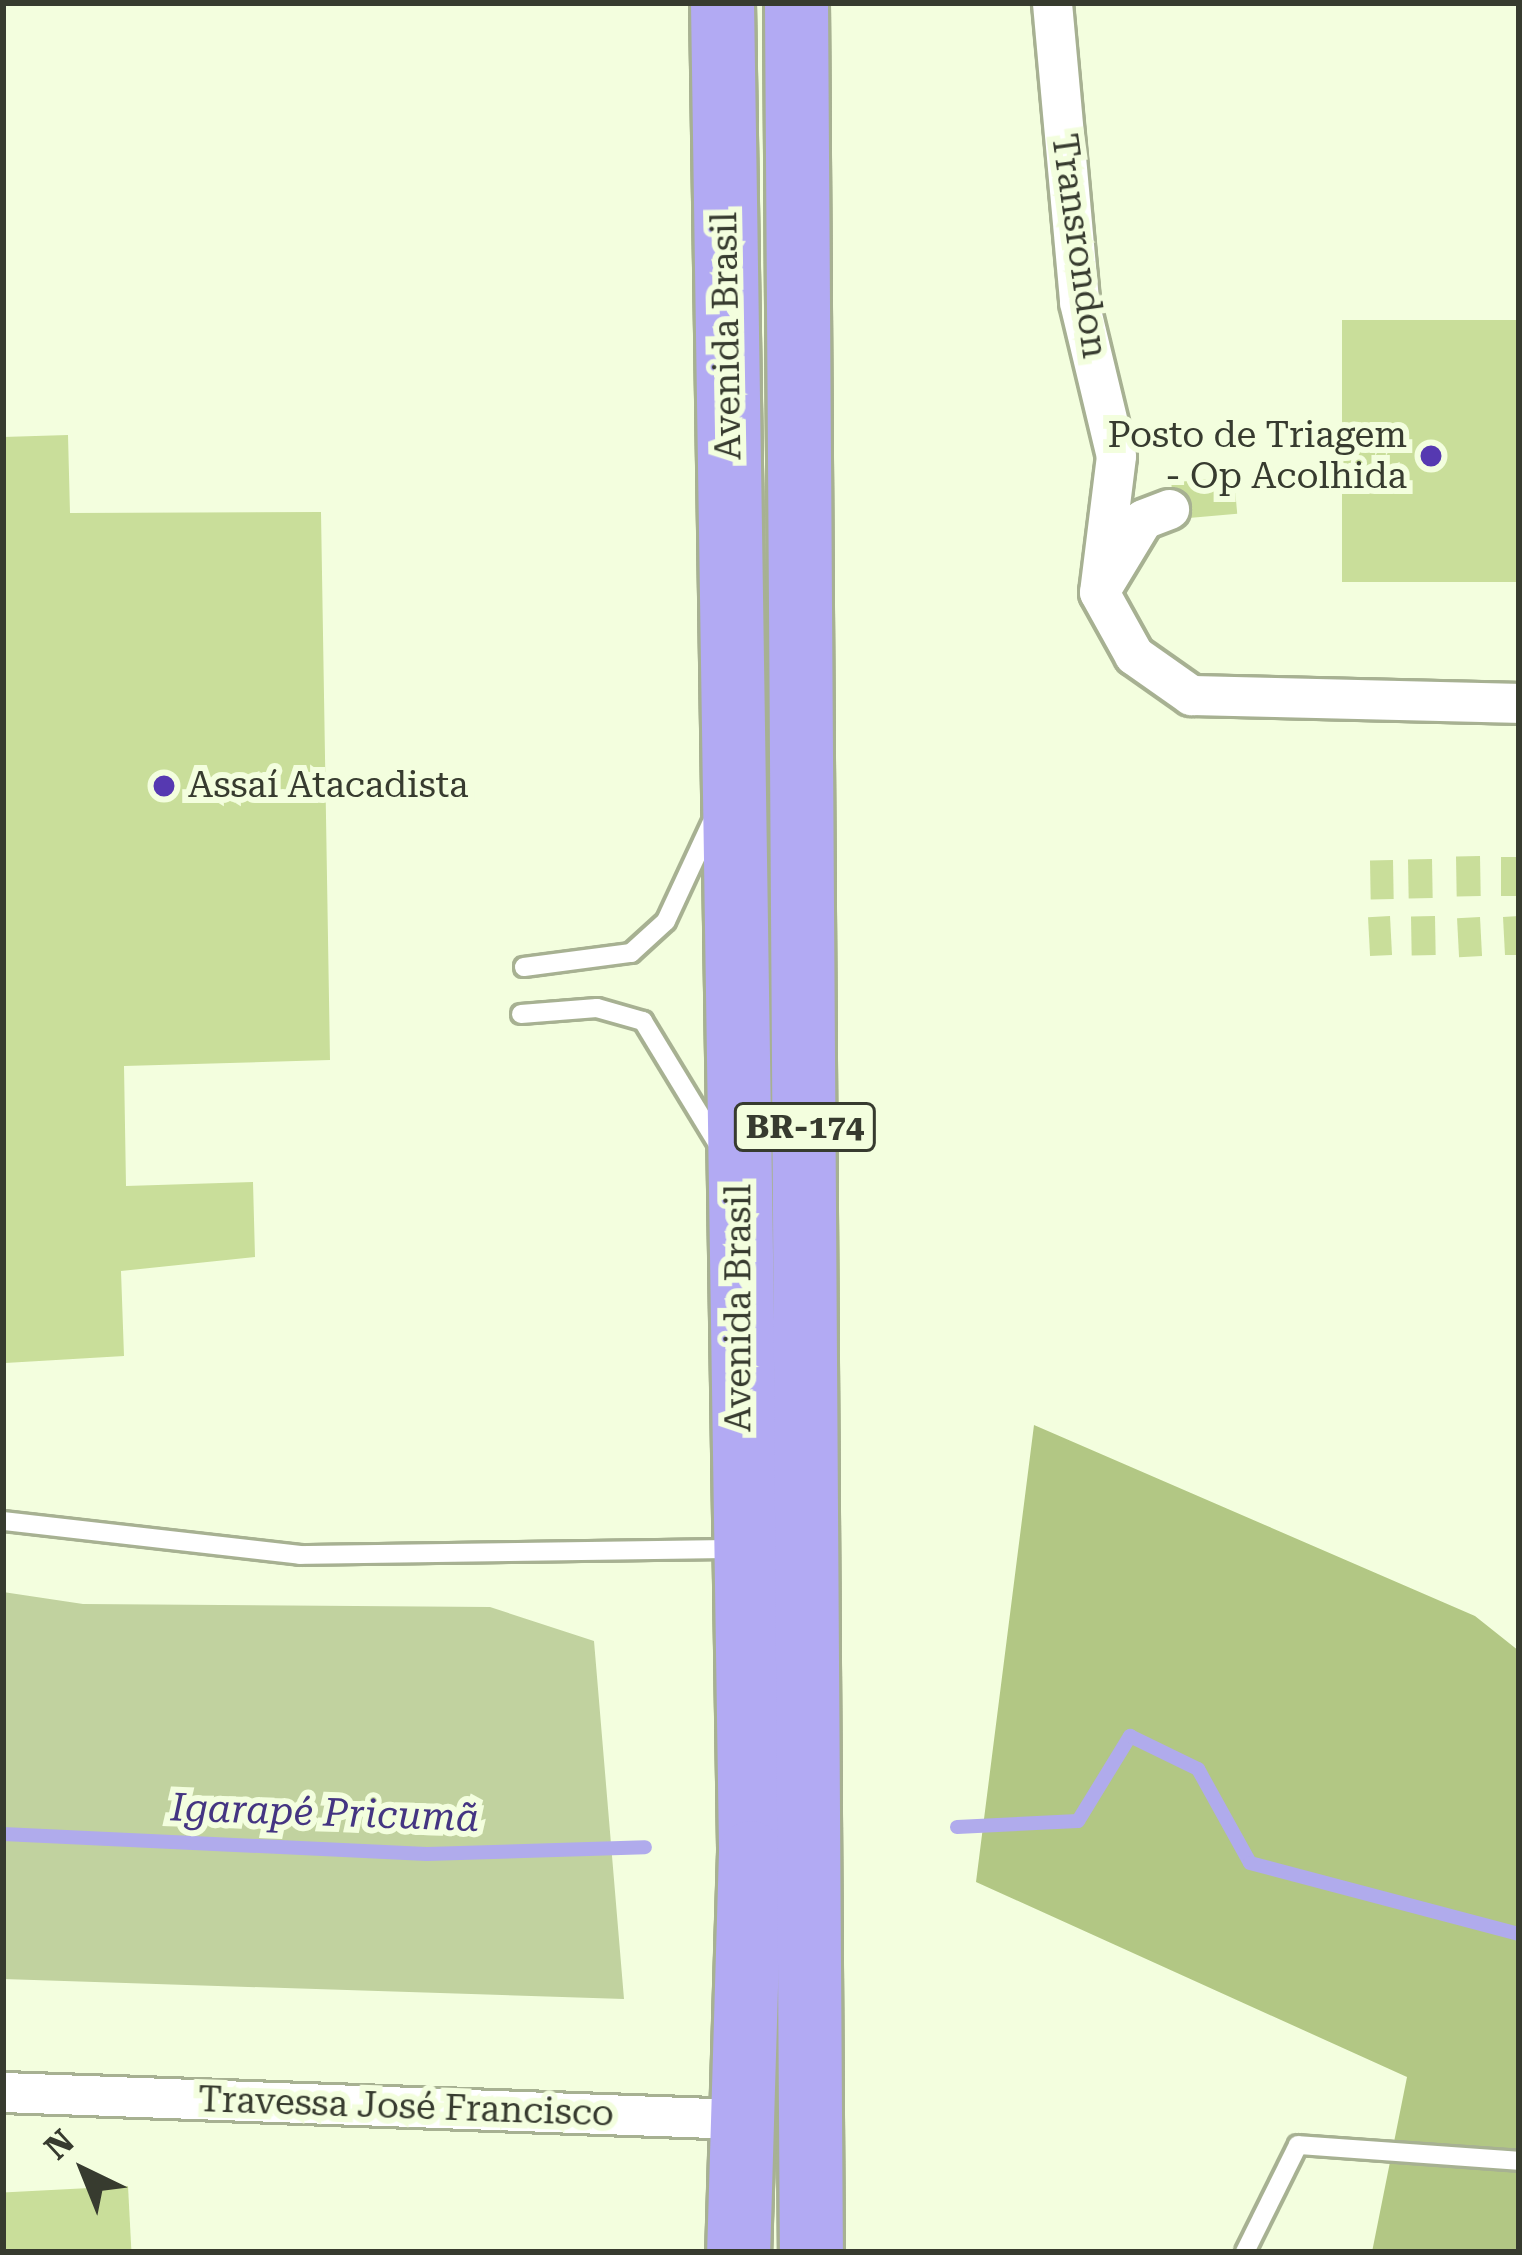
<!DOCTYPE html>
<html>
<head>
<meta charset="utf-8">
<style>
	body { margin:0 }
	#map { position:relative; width:1522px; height:2255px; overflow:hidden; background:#f3fede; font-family:"Roboto Serif",serif }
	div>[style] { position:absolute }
	.green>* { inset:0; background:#c1d29f }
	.forest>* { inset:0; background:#b2c784 }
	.stream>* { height:14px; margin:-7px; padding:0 7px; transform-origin:7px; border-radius:7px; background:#b0abec }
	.building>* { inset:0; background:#c9de9a; transform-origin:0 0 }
	.roads { filter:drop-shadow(3px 0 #a7b192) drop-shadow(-3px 0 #a7b192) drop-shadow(0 3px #a7b192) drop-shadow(0 -3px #a7b192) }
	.service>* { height:18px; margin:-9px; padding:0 9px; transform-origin:9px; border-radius:9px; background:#fff }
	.minor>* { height:39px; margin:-19.5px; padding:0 19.5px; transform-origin:19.5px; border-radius:19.5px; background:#fff }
	.trunk>* { height:63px; margin:-31.5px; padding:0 31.5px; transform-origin:31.5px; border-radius:31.5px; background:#b2aaf3 }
	.dots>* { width:33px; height:33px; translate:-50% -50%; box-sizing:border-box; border:6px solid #f3fede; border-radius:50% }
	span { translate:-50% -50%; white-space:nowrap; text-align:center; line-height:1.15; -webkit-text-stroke:12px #f3fede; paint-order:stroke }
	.shield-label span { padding:3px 9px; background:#f3fede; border:3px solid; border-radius:9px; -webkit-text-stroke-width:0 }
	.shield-label { font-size:33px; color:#373b2f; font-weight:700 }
	.street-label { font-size:36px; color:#373b2f }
	.poi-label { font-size:36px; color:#373b2f }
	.right { translate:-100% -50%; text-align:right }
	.left { translate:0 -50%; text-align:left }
	.water-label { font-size:39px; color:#443582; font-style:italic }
	.frame { position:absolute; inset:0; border:6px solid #373b2f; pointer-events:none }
	.north { position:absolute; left:24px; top:2111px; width:120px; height:120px; -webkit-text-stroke:9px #f3fede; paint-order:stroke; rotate:317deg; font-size:33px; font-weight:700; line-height:48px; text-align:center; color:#373b2f }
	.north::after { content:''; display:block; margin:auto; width:42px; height:54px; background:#373b2f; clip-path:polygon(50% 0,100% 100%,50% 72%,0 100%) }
</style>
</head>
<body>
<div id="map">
	<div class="green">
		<i style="clip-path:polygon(3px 1592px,83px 1604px,490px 1607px,594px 1641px,624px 1999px,3px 1979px)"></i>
	</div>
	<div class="forest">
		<i style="clip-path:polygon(1034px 1425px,1475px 1616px,1519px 1651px,1519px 2252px,1372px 2252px,1407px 2077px,976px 1882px)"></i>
	</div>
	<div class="stream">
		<i style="left:957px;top:1827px;width:121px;rotate:-2.8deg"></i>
		<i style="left:1078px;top:1821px;width:100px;rotate:-58.5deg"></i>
		<i style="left:1130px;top:1736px;width:76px;rotate:25.9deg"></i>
		<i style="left:1198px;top:1769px;width:107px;rotate:61deg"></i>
		<i style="left:1250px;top:1863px;width:278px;rotate:14.8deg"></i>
		<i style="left:3px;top:1834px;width:424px;rotate:2.7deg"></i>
		<i style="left:427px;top:1854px;width:218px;rotate:-1.8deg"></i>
	</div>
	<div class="building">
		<i style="left:1519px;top:320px;width:262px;height:177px;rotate:90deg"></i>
		<i style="clip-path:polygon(68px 435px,70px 513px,321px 512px,330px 1060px,124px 1066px,126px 1186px,253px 1182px,255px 1257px,121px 1271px,124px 1356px,5px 1363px,3px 437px)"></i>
		<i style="left:1234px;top:477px;width:37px;height:63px;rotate:85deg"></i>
		<i style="left:1480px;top:856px;width:40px;height:24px;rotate:89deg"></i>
		<i style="left:1501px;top:857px;width:18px;height:39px"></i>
		<i style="left:1432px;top:859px;width:39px;height:24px;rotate:89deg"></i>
		<i style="left:1393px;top:860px;width:39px;height:23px;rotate:89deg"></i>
		<i style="left:1390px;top:916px;width:39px;height:22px;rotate:87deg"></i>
		<i style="left:1435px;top:916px;width:39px;height:24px;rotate:89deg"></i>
		<i style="clip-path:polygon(1519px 916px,1519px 955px,1505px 955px,1503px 917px)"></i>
		<i style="left:1480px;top:917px;width:39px;height:23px;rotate:87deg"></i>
		<i style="left:128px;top:2186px;width:66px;height:125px;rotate:87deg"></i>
	</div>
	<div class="roads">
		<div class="service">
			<i style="left:524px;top:967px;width:108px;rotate:-7.5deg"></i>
			<i style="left:631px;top:953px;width:47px;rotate:-42.4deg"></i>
			<i style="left:666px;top:921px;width:107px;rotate:-65.1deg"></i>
			<i style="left:521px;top:1014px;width:76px;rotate:-4.5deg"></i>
			<i style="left:597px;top:1008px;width:48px;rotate:15.8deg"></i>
			<i style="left:643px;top:1021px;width:146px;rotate:58.7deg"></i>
			<i style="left:3px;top:1521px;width:299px;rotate:6.5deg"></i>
			<i style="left:300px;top:1555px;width:436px;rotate:-0.8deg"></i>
			<i style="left:1245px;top:2252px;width:119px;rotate:-63.6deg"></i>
			<i style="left:1298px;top:2145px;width:222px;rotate:4.1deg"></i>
		</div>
		<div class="minor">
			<i style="left:1052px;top:3px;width:300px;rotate:84.8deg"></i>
			<i style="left:1079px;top:302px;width:158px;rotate:76.5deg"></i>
			<i style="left:1116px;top:456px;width:137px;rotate:97.1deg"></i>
			<i style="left:1099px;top:592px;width:72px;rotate:60.9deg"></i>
			<i style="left:1134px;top:655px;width:70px;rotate:35.1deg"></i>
			<i style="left:1191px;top:695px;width:328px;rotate:1.4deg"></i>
			<i style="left:1102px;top:587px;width:79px;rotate:-58.9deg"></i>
			<i style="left:1143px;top:519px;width:28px;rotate:-21deg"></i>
			<i style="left:3px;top:2092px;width:735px;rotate:2.1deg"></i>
		</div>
		<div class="trunk">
			<i style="left:722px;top:3px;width:1849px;rotate:89.13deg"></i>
			<i style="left:750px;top:1852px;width:400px;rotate:91.7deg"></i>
			<i style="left:796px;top:3px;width:2249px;rotate:89.62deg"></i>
		</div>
	</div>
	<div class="dots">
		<i style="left:1431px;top:456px;background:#5639b1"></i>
		<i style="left:164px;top:786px;background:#5639b1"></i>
	</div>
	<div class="shield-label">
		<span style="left:805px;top:1127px">BR-174</span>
	</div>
	<div class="street-label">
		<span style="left:1079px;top:246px;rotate:82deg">Transrondon</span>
		<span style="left:727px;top:336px;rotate:-91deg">Avenida Brasil</span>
		<span style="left:739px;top:1308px;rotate:-90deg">Avenida Brasil</span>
		<span style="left:406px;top:2107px;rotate:2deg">Travessa José Francisco</span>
	</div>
	<div class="poi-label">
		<span class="right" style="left:1407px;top:456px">Posto de Triagem<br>- Op Acolhida</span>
		<span class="left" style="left:188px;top:786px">Assaí Atacadista</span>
	</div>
	<div class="water-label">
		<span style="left:325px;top:1813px;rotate:2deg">Igarapé Pricumã</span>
	</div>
	<div class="frame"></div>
	<div class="north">N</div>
</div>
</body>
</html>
